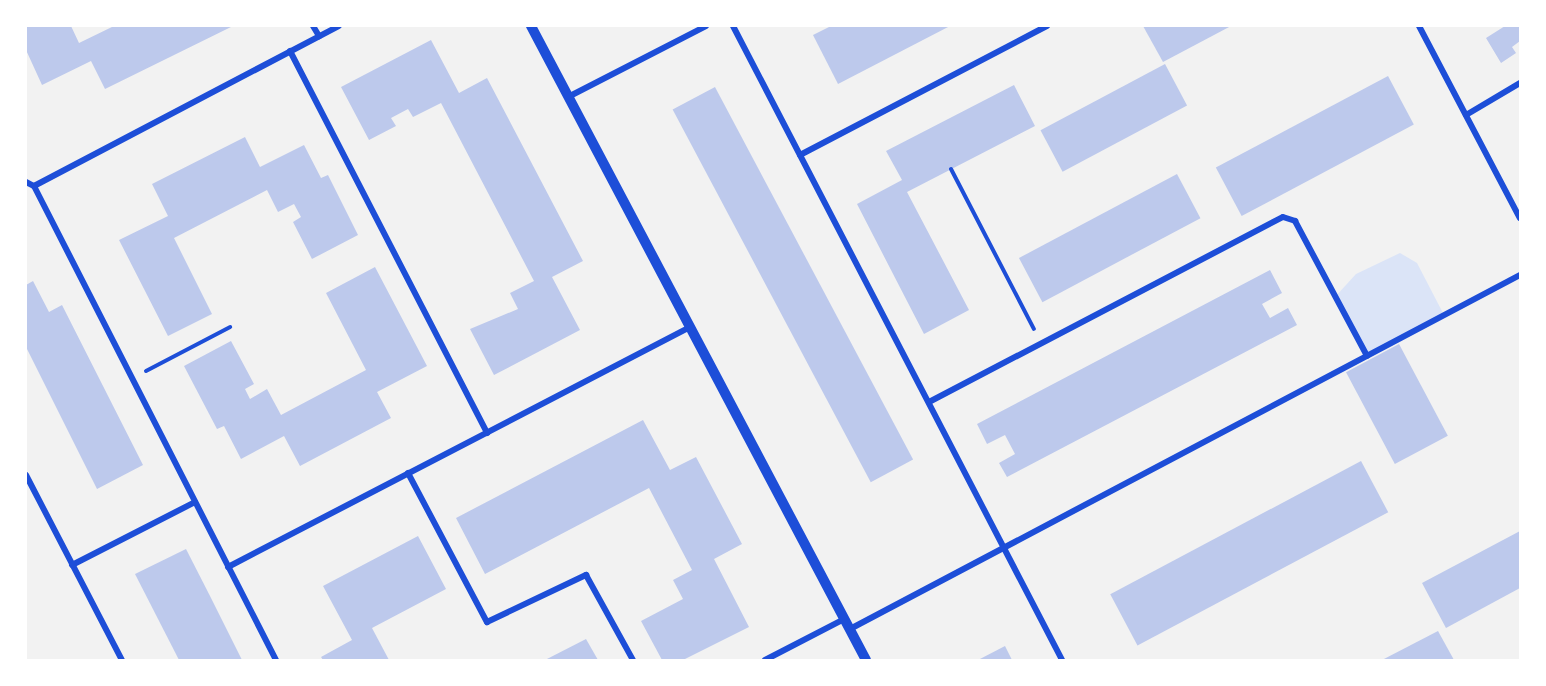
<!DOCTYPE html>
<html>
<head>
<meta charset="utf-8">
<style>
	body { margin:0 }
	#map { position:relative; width:1546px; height:686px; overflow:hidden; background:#f2f2f2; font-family:"Roboto Serif",serif }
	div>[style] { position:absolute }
	.green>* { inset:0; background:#dbe4f7 }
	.building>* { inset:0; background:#bdc9ec; transform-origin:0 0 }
	.path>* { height:4px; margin:-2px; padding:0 2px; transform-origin:2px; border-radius:2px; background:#1d4ed8 }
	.minor>* { height:6px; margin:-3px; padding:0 3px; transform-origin:3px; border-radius:3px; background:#1d4ed8 }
	.tertiary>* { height:10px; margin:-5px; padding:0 5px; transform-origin:5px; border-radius:5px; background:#1d4ed8 }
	span { translate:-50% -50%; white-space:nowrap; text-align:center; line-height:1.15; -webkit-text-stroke:6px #fff; paint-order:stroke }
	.frame { position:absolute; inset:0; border:27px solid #fff; pointer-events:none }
</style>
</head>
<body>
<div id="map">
	<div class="green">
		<i style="clip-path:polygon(1400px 253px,1417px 263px,1444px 315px,1367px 356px,1335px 297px,1356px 274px)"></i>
	</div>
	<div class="building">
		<i style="clip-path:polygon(26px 26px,71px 26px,79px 43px,114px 26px,233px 26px,105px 89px,91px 61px,42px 85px,26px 50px)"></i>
		<i style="clip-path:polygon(831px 26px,950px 26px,838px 84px,813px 35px)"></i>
		<i style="clip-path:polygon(1143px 26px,1231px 26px,1163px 62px)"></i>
		<i style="clip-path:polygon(1505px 26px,1520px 26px,1520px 41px,1512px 47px,1516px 53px,1501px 63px,1486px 38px)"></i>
		<i style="clip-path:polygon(431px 40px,459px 93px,487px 78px,583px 261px,552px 277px,580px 330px,494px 375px,470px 329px,518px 309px,510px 293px,534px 281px,441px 103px,413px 117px,408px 109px,391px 118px,396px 126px,369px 140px,341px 87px)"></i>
		<i style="left:1165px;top:64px;width:47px;height:141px;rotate:62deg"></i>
		<i style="left:1388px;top:76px;width:55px;height:195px;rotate:62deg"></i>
		<i style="clip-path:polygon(1014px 85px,1035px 126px,907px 192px,969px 310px,924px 334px,857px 204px,902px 180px,886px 151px)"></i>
		<i style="left:715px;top:87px;width:422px;height:48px;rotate:62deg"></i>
		<i style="clip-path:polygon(245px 137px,260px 167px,304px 145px,321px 178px,328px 175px,358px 235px,312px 259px,293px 222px,301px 217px,294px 204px,278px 212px,267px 190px,174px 238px,212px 314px,168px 336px,119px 240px,168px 216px,152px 184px)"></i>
		<i style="left:1177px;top:174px;width:50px;height:179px;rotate:62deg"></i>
		<i style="clip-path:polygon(375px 267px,427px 366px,377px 392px,391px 418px,300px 466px,284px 436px,241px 459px,224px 426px,217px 429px,184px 366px,231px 341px,254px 384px,245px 389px,250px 399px,267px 389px,281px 415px,366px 370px,326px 293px)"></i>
		<i style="clip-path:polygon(1270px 270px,1282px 293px,1262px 304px,1270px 318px,1288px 308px,1297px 325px,1007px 477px,999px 463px,1015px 454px,1005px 435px,987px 444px,977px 424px)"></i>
		<i style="clip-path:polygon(33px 281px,49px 312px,62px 305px,143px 465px,97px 489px,26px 347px,26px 285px)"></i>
		<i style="left:1399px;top:344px;width:104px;height:60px;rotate:62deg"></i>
		<i style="clip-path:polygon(643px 420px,670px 470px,696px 457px,742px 544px,714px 559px,749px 627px,683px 660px,662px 660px,641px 621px,683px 599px,673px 580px,692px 570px,649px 488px,485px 574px,456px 518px)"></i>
		<i style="left:1361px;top:461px;width:58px;height:284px;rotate:62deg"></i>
		<i style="clip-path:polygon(1520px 531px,1520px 588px,1446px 628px,1422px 583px)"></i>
		<i style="clip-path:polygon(418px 536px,446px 589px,372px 628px,389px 660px,323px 660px,321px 657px,352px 640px,323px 586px)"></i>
		<i style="clip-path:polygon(186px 549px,210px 596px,242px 660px,179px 660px,135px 574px)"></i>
		<i style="clip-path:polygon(1438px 631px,1454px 660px,1382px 660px)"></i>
		<i style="clip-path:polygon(586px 639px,598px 660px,545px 660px)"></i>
		<i style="clip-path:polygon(1005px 646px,1012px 660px,978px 660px)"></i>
	</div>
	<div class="path">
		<i style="left:951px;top:169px;width:180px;rotate:62.6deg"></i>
		<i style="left:146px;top:371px;width:95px;rotate:-27.6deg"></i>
	</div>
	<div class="minor">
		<i style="left:313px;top:26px;width:12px;rotate:59deg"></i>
		<i style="left:733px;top:26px;width:714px;rotate:62.57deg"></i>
		<i style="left:1419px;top:26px;width:217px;rotate:62.3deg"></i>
		<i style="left:290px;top:51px;width:430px;rotate:62.7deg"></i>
		<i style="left:568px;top:97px;width:155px;rotate:-27.2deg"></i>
		<i style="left:1466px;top:115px;width:63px;rotate:-30.7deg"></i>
		<i style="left:800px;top:155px;width:279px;rotate:-27.6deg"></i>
		<i style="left:26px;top:182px;width:9px;rotate:27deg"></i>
		<i style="left:34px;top:186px;width:344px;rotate:-27.7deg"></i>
		<i style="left:34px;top:186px;width:532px;rotate:62.95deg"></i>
		<i style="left:929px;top:402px;width:399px;rotate:-27.6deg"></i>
		<i style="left:1283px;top:217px;width:13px;rotate:18deg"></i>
		<i style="left:1295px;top:221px;width:153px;rotate:61.9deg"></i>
		<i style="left:408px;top:473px;width:169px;rotate:62.1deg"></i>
		<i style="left:487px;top:622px;width:110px;rotate:-25.4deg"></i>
		<i style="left:586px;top:575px;width:97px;rotate:61.1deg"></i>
		<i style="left:26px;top:475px;width:208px;rotate:62.6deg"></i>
		<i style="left:72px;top:565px;width:138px;rotate:-27.1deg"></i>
		<i style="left:228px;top:567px;width:521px;rotate:-27.45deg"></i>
		<i style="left:850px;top:629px;width:758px;rotate:-27.85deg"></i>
		<i style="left:765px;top:660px;width:89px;rotate:-27.4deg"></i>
	</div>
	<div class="tertiary">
		<i style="left:531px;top:26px;width:717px;rotate:62.15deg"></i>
	</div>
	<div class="frame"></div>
</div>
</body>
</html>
